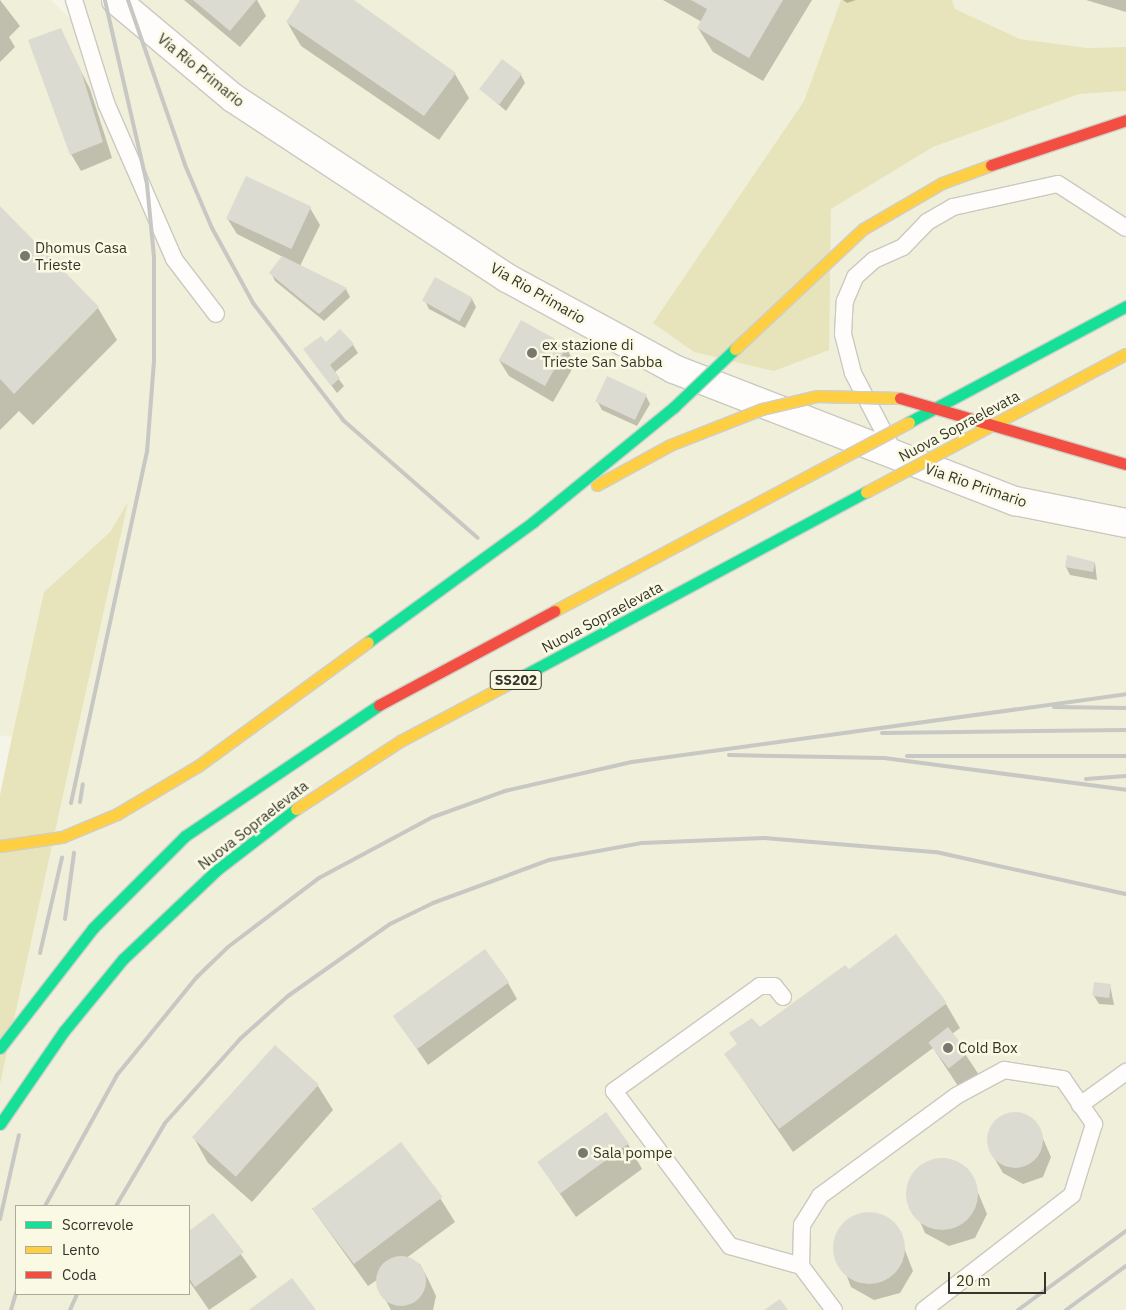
<!DOCTYPE html>
<html>
<head>
<meta charset="utf-8">
<style>
	body { margin:0 }
	#map { position:relative; width:1126px; height:1310px; overflow:hidden; background:#f5f4e8; font-family:"IBM Plex Sans",sans-serif }
	div>[style] { position:absolute }
	.built>* { inset:0; background:#f0efda }
	.green>* { inset:0; background:#e7e4bb }
	.shadow>* { inset:0; background:#0003 }
	.building>* { inset:0; background:#dcdbd1; transform-origin:0 0 }
	.round { border-radius:50% }
	.roads { filter:drop-shadow(1px 0 #cac9c0) drop-shadow(-1px 0 #cac9c0) drop-shadow(0 1px #cac9c0) drop-shadow(0 -1px #cac9c0) }
	.lane>* { height:16px; margin:-8px; padding:0 8px; transform-origin:8px; border-radius:8px; background:#fefdfc }
	.street>* { height:28px; margin:-14px; padding:0 14px; transform-origin:14px; border-radius:14px; background:#fefdfc }
	.rail>* { height:4px; margin:-2px; padding:0 2px; transform-origin:2px; border-radius:2px; background:#c7c7c4 }
	.bridges { filter:drop-shadow(1px 0 #cfcfc9) drop-shadow(-1px 0 #cfcfc9) drop-shadow(0 1px #cfcfc9) drop-shadow(0 -1px #cfcfc9) }
	.fast-bridge>* { height:11px; margin:-5.5px; padding:0 5.5px; transform-origin:5.5px; border-radius:5.5px; background:#16e098 }
	.slow-bridge>* { height:11px; margin:-5.5px; padding:0 5.5px; transform-origin:5.5px; border-radius:5.5px; background:#ffcf43 }
	.jam-bridge>* { height:11px; margin:-5.5px; padding:0 5.5px; transform-origin:5.5px; border-radius:5.5px; background:#f24e42 }
	.dots>* { width:14px; height:14px; translate:-50% -50%; box-sizing:border-box; border:2px solid #faf9e3; border-radius:50% }
	span { translate:-50% -50%; white-space:nowrap; text-align:center; line-height:1.15; -webkit-text-stroke:5px #faf9e3; paint-order:stroke }
	.shield-label span { padding:1px 4px; background:#faf9e3; border:1px solid; border-radius:4px; -webkit-text-stroke-width:0 }
	.shield-label { font-size:14px; color:#35352c; font-weight:700 }
	.street-label { font-size:15px; color:#35352c }
	.poi-label { font-size:15px; color:#35352c }
	.left { translate:0 -50%; text-align:left }
	.legend { position:absolute; left:15px; top:1205px; width:175px; height:90px; box-sizing:border-box; background:#faf9e3; border:1px solid #abab9a; margin:0; padding:6px 9px; list-style:none; font-size:15px; color:#35352c }
	.legend li { display:flex; align-items:center; gap:10px; height:25px }
	.legend b { width:25px; border:1px solid #abab9a }
	.scale { position:absolute; left:948px; top:1272px; width:98px; height:22px; box-sizing:border-box; border:2px solid #35352c; border-top:0; padding-left:6px; font-size:15px; line-height:18px; white-space:nowrap; color:#35352c; -webkit-text-stroke:4px #faf9e3; paint-order:stroke }
</style>
</head>
<body>
<div id="map">
	<div class="built">
		<i style="clip-path:polygon(evenodd,0 0,51px 0,98px 46px,82px 0,841px 0,804px 101px,654px 323px,829px 273px,831px 209px,933px 147px,1079px 94px,1126px 91px,1126px 1310px,0 1310px,0 1084px,127px 504px,110px 532px,44px 592px,12px 737px,0 735px,0 0,16px 1206px,189px 1206px,189px 1294px,16px 1294px,16px 1206px)"></i>
		<i style="clip-path:polygon(952px 0,1126px 0,1126px 47px,1087px 48px,1020px 39px,955px 9px)"></i>
	</div>
	<div class="green">
		<i style="clip-path:polygon(841px 0,952px 0,955px 9px,1020px 39px,1087px 48px,1126px 47px,1126px 91px,1079px 94px,933px 147px,831px 209px,829px 350px,774px 371px,694px 352px,653px 323px,804px 101px)"></i>
		<i style="clip-path:polygon(128px 502px,71px 759px,0 1084px,0 795px,12px 737px,44px 592px,110px 532px)"></i>
	</div>
	<div class="shadow">
		<i style="clip-path:polygon(0 0,20px 26px,9px 37px,15px 47px,0 62px)"></i>
		<i style="clip-path:polygon(184px 0,257px 0,266px 16px,240px 47px)"></i>
		<i style="clip-path:polygon(301px 0,351px 0,455px 74px,469px 98px,439px 140px,301px 46px,287px 22px)"></i>
		<i style="clip-path:polygon(663px 0,812px 0,763px 81px,713px 52px,698px 28px,702px 22px)"></i>
		<i style="clip-path:polygon(843px 0,856px 0,847px 3px)"></i>
		<i style="clip-path:polygon(1086px 0,1126px 0,1126px 12px)"></i>
		<i style="clip-path:polygon(60px 30px,90px 89px,112px 158px,81px 171px,71px 154px)"></i>
		<i style="clip-path:polygon(521px 75px,525px 83px,506px 111px,483px 91px)"></i>
		<i style="clip-path:polygon(0 208px,98px 308px,117px 340px,33px 425px,19px 411px,0 430px)"></i>
		<i style="clip-path:polygon(310px 208px,320px 225px,300px 266px,346px 289px,350px 297px,324px 321px,275px 281px,271px 273px,283px 257px,237px 234px,227px 218px)"></i>
		<i style="clip-path:polygon(472px 299px,476px 307px,465px 328px,429px 309px,425px 301px)"></i>
		<i style="clip-path:polygon(353px 345px,358px 353px,334px 373px,344px 386px,337px 393px,305px 350px)"></i>
		<i style="clip-path:polygon(566px 347px,575px 364px,553px 402px,509px 376px,499px 360px)"></i>
		<i style="clip-path:polygon(646px 396px,650px 404px,637px 426px,602px 410px,597px 401px)"></i>
		<i style="clip-path:polygon(1095px 563px,1097px 580px,1070px 575px,1066px 567px)"></i>
		<i style="clip-path:polygon(848px 971px,946px 1004px,960px 1028px,952px 1034px,981px 1078px,962px 1092px,933px 1048px,793px 1152px,726px 1055px,738px 1045px,731px 1034px,759px 1028px)"></i>
		<i style="clip-path:polygon(508px 983px,517px 999px,428px 1065px,395px 1017px)"></i>
		<i style="clip-path:polygon(1110px 985px,1114px 1005px,1099px 1004px,1094px 996px)"></i>
		<i style="clip-path:polygon(318px 1086px,333px 1110px,252px 1202px,208px 1163px,194px 1138px)"></i>
		<i style="clip-path:polygon(1025px 1116px,1037px 1125px,1051px 1157px,1043px 1177px,1023px 1184px,1003px 1173px,993px 1156px,989px 1134px,1003px 1117px)"></i>
		<i style="clip-path:polygon(628px 1144px,642px 1169px,576px 1217px,538px 1162px)"></i>
		<i style="clip-path:polygon(944px 1158px,969px 1171px,987px 1214px,975px 1238px,949px 1246px,925px 1233px,907px 1191px,920px 1167px)"></i>
		<i style="clip-path:polygon(440px 1198px,455px 1222px,405px 1259px,420px 1264px,429px 1281px,436px 1296px,433px 1310px,391px 1310px,377px 1284px,380px 1278px,368px 1286px,312px 1208px)"></i>
		<i style="clip-path:polygon(874px 1213px,896px 1227px,913px 1271px,900px 1293px,874px 1300px,851px 1287px,834px 1243px,847px 1220px)"></i>
		<i style="clip-path:polygon(213px 1215px,257px 1277px,209px 1310px,189px 1281px,189px 1232px)"></i>
	</div>
	<div class="building">
		<i style="clip-path:polygon(193px 0,256px 0,230px 31px)"></i>
		<i style="clip-path:polygon(300px 0,354px 0,456px 73px,424px 116px,286px 22px)"></i>
		<i style="clip-path:polygon(691px 0,783px 0,749px 58px,697px 28px,707px 9px)"></i>
		<i style="clip-path:polygon(61px 28px,81px 71px,103px 142px,70px 155px,28px 40px)"></i>
		<i style="left:502px;top:59px;width:25px;height:38px;rotate:37deg"></i>
		<i style="left:246px;top:176px;width:72px;height:47px;rotate:25deg"></i>
		<i style="clip-path:polygon(0 206px,99px 307px,14px 394px,0 379px)"></i>
		<i style="clip-path:polygon(282px 256px,347px 288px,319px 314px,269px 273px)"></i>
		<i style="left:435px;top:277px;width:43px;height:27px;rotate:29deg"></i>
		<i style="left:521px;top:320px;width:53px;height:46px;rotate:29deg"></i>
		<i style="clip-path:polygon(340px 329px,354px 344px,330px 365px,340px 378px,331px 386px,303px 349px,321px 336px,326px 342px)"></i>
		<i style="left:607px;top:376px;width:44px;height:28px;rotate:25deg"></i>
		<i style="clip-path:polygon(1067px 555px,1095px 562px,1093px 572px,1065px 567px)"></i>
		<i style="clip-path:polygon(896px 934px,947px 1003px,779px 1129px,724px 1054px,737px 1044px,729px 1033px,752px 1018px,760px 1027px,845px 965px,849px 969px)"></i>
		<i style="left:485px;top:949px;width:41px;height:114px;rotate:54deg"></i>
		<i style="left:1094px;top:982px;width:17px;height:14px;rotate:7deg"></i>
		<i style="left:948px;top:1027px;width:33px;height:25px;rotate:52deg"></i>
		<i style="left:275px;top:1045px;width:59px;height:124px;rotate:42deg"></i>
		<i style="left:606px;top:1112px;width:39px;height:85px;rotate:54deg"></i>
		<i class="round" style="left:987px;top:1112px;width:56px;height:56px"></i>
		<i style="left:401px;top:1142px;width:69px;height:111px;rotate:53deg"></i>
		<i class="round" style="left:906px;top:1158px;width:72px;height:72px"></i>
		<i class="round" style="left:833px;top:1212px;width:72px;height:72px"></i>
		<i style="clip-path:polygon(213px 1213px,244px 1252px,195px 1287px,189px 1278px,189px 1231px)"></i>
		<i class="round" style="left:376px;top:1256px;width:50px;height:50px"></i>
		<i style="clip-path:polygon(292px 1278px,316px 1310px,249px 1310px)"></i>
		<i style="clip-path:polygon(780px 1299px,788px 1310px,764px 1310px)"></i>
	</div>
	<div class="roads">
		<div class="lane">
			<i style="left:74px;top:0;width:108px;rotate:72.7deg"></i>
			<i style="left:106px;top:103px;width:170px;rotate:66.4deg"></i>
			<i style="left:174px;top:259px;width:69px;rotate:52.6deg"></i>
			<i style="left:889px;top:442px;width:78px;rotate:-117.6deg"></i>
			<i style="left:853px;top:373px;width:40px;rotate:-104.4deg"></i>
			<i style="left:843px;top:334px;width:33px;rotate:-87deg"></i>
			<i style="left:845px;top:301px;width:26px;rotate:-67deg"></i>
			<i style="left:855px;top:277px;width:25px;rotate:-42deg"></i>
			<i style="left:874px;top:260px;width:32px;rotate:-24deg"></i>
			<i style="left:903px;top:247px;width:35px;rotate:-46deg"></i>
			<i style="left:927px;top:222px;width:30px;rotate:-30deg"></i>
			<i style="left:953px;top:207px;width:107px;rotate:-12.4deg"></i>
			<i style="left:1058px;top:184px;width:81px;rotate:32.9deg"></i>
			<i style="left:783px;top:997px;width:14px;rotate:-129deg"></i>
			<i style="left:774px;top:986px;width:14px;rotate:180deg"></i>
			<i style="left:760px;top:986px;width:180px;rotate:144.3deg"></i>
			<i style="left:614px;top:1091px;width:194px;rotate:53.2deg"></i>
			<i style="left:730px;top:1246px;width:74px;rotate:15.7deg"></i>
			<i style="left:1080px;top:1105px;width:57px;rotate:-35.7deg"></i>
			<i style="left:834px;top:1310px;width:55px;rotate:-126.9deg"></i>
			<i style="left:801px;top:1266px;width:41px;rotate:-88.6deg"></i>
			<i style="left:802px;top:1225px;width:34px;rotate:-58deg"></i>
			<i style="left:820px;top:1196px;width:169px;rotate:-36.3deg"></i>
			<i style="left:956px;top:1096px;width:55px;rotate:-28.4deg"></i>
			<i style="left:1004px;top:1070px;width:60px;rotate:8.7deg"></i>
			<i style="left:1063px;top:1079px;width:55px;rotate:55.4deg"></i>
			<i style="left:1094px;top:1124px;width:74px;rotate:107.2deg"></i>
			<i style="left:1072px;top:1195px;width:187px;rotate:142.2deg"></i>
		</div>
		<div class="street">
			<i style="left:116px;top:0;width:153px;rotate:39.9deg"></i>
			<i style="left:233px;top:98px;width:328px;rotate:33.3deg"></i>
			<i style="left:507px;top:278px;width:190px;rotate:28.6deg"></i>
			<i style="left:674px;top:369px;width:366px;rotate:21.2deg"></i>
			<i style="left:1015px;top:501px;width:113px;rotate:11.2deg"></i>
		</div>
	</div>
	<div class="rail">
		<i style="left:128px;top:0;width:175px;rotate:70.9deg"></i>
		<i style="left:185px;top:165px;width:69px;rotate:66.8deg"></i>
		<i style="left:212px;top:228px;width:85px;rotate:61.3deg"></i>
		<i style="left:253px;top:303px;width:148px;rotate:52.4deg"></i>
		<i style="left:343px;top:420px;width:179px;rotate:41.2deg"></i>
		<i style="left:1054px;top:707px;width:72px;rotate:0.8deg"></i>
		<i style="left:882px;top:733px;width:244px;rotate:-0.7deg"></i>
		<i style="left:729px;top:755px;width:155px;rotate:1.1deg"></i>
		<i style="left:884px;top:758px;width:244px;rotate:7.5deg"></i>
		<i style="left:907px;top:756px;width:219px"></i>
		<i style="left:1086px;top:779px;width:40px;rotate:-4.3deg"></i>
		<i style="left:80px;top:802px;width:18px;rotate:-81deg"></i>
		<i style="left:71px;top:803px;width:359px;rotate:-77.8deg"></i>
		<i style="left:147px;top:452px;width:90px;rotate:-85.6deg"></i>
		<i style="left:154px;top:362px;width:105px;rotate:-90deg"></i>
		<i style="left:154px;top:257px;width:73px;rotate:-95.5deg"></i>
		<i style="left:147px;top:184px;width:189px;rotate:-102.9deg"></i>
		<i style="left:65px;top:919px;width:67px;rotate:-82.2deg"></i>
		<i style="left:40px;top:953px;width:98px;rotate:-77deg"></i>
		<i style="left:45px;top:1206px;width:149px;rotate:-61.2deg"></i>
		<i style="left:117px;top:1075px;width:127px;rotate:-50.8deg"></i>
		<i style="left:197px;top:977px;width:43px;rotate:-44.1deg"></i>
		<i style="left:228px;top:947px;width:114px;rotate:-37.2deg"></i>
		<i style="left:319px;top:878px;width:129px;rotate:-28.2deg"></i>
		<i style="left:433px;top:817px;width:77px;rotate:-19.9deg"></i>
		<i style="left:505px;top:791px;width:130px;rotate:-12.9deg"></i>
		<i style="left:632px;top:762px;width:499px;rotate:-7.8deg"></i>
		<i style="left:116px;top:1206px;width:96px;rotate:-59.4deg"></i>
		<i style="left:165px;top:1123px;width:113px;rotate:-48.2deg"></i>
		<i style="left:240px;top:1039px;width:64px;rotate:-41.9deg"></i>
		<i style="left:288px;top:996px;width:125px;rotate:-35.2deg"></i>
		<i style="left:390px;top:924px;width:48px;rotate:-26deg"></i>
		<i style="left:433px;top:903px;width:124px;rotate:-20.3deg"></i>
		<i style="left:549px;top:860px;width:95px;rotate:-10.4deg"></i>
		<i style="left:642px;top:843px;width:122px;rotate:-2.3deg"></i>
		<i style="left:764px;top:838px;width:173px;rotate:4.7deg"></i>
		<i style="left:936px;top:852px;width:195px;rotate:12.5deg"></i>
		<i style="left:0;top:1219px;width:86px;rotate:-77.3deg"></i>
		<i style="left:11px;top:1310px;width:19px;rotate:-74deg"></i>
		<i style="left:70px;top:1310px;width:17px;rotate:-66deg"></i>
		<i style="left:1018px;top:1310px;width:134px;rotate:-36.2deg"></i>
		<i style="left:1066px;top:1310px;width:74px;rotate:-36.3deg"></i>
	</div>
	<div class="bridges">
		<div class="fast-bridge">
			<i style="left:909px;top:422px;width:246px;rotate:-28.1deg"></i>
			<i style="left:368px;top:642px;width:204px;rotate:-36deg"></i>
			<i style="left:533px;top:522px;width:182px;rotate:-39.2deg"></i>
			<i style="left:674px;top:407px;width:84px;rotate:-43.6deg"></i>
			<i style="left:517px;top:679px;width:396px;rotate:-28.2deg"></i>
			<i style="left:0;top:1048px;width:152px;rotate:-52.2deg"></i>
			<i style="left:93px;top:928px;width:130px;rotate:-45deg"></i>
			<i style="left:185px;top:836px;width:234px;rotate:-34deg"></i>
			<i style="left:0;top:1124px;width:113px;rotate:-55.5deg"></i>
			<i style="left:64px;top:1031px;width:93px;rotate:-50.7deg"></i>
			<i style="left:123px;top:959px;width:131px;rotate:-43.5deg"></i>
			<i style="left:218px;top:869px;width:98px;rotate:-37.6deg"></i>
		</div>
		<div class="slow-bridge">
			<i style="left:735px;top:349px;width:175px;rotate:-43.2deg"></i>
			<i style="left:863px;top:229px;width:91px;rotate:-30.2deg"></i>
			<i style="left:942px;top:183px;width:52px;rotate:-20.2deg"></i>
			<i style="left:597px;top:485px;width:83px;rotate:-28.7deg"></i>
			<i style="left:670px;top:445px;width:99px;rotate:-21.4deg"></i>
			<i style="left:762px;top:409px;width:57px;rotate:-13.3deg"></i>
			<i style="left:817px;top:396px;width:83px;rotate:1.4deg"></i>
			<i style="left:866px;top:492px;width:294px;rotate:-28deg"></i>
			<i style="left:554px;top:611px;width:402px;rotate:-28deg"></i>
			<i style="left:296px;top:809px;width:126px;rotate:-33.1deg"></i>
			<i style="left:402px;top:740px;width:130px;rotate:-27.9deg"></i>
			<i style="left:0;top:846px;width:63px;rotate:-8.3deg"></i>
			<i style="left:62px;top:837px;width:60px;rotate:-22.7deg"></i>
			<i style="left:117px;top:814px;width:94px;rotate:-30.7deg"></i>
			<i style="left:198px;top:766px;width:210px;rotate:-36.1deg"></i>
		</div>
		<div class="jam-bridge">
			<i style="left:991px;top:165px;width:142px;rotate:-18.4deg"></i>
			<i style="left:900px;top:398px;width:235px;rotate:16.3deg"></i>
			<i style="left:379px;top:705px;width:199px;rotate:-28.2deg"></i>
		</div>
	</div>
	<div class="dots">
		<i style="left:25px;top:256px;background:#78786e"></i>
		<i style="left:532px;top:353px;background:#78786e"></i>
		<i style="left:948px;top:1048px;background:#78786e"></i>
		<i style="left:583px;top:1153px;background:#78786e"></i>
	</div>
	<div class="shield-label">
		<span style="left:516px;top:680px">SS202</span>
	</div>
	<div class="street-label">
		<span style="left:201px;top:70px;rotate:39deg">Via Rio Primario</span>
		<span style="left:538px;top:293px;rotate:30deg">Via Rio Primario</span>
		<span style="left:959px;top:426px;rotate:-28deg">Nuova Sopraelevata</span>
		<span style="left:976px;top:485px;rotate:19deg">Via Rio Primario</span>
		<span style="left:602px;top:617px;rotate:-28deg">Nuova Sopraelevata</span>
		<span style="left:253px;top:825px;rotate:-38deg">Nuova Sopraelevata</span>
	</div>
	<div class="poi-label">
		<span class="left" style="left:35px;top:256px">Dhomus Casa<br>Trieste</span>
		<span class="left" style="left:542px;top:353px">ex stazione di<br>Trieste San Sabba</span>
		<span class="left" style="left:958px;top:1048px">Cold Box</span>
		<span class="left" style="left:593px;top:1153px">Sala pompe</span>
	</div>
	<ul class="legend">
	<li><b style="height:6px;background:#16e098"></b>Scorrevole</li>
	<li><b style="height:6px;background:#ffcf43"></b>Lento</li>
	<li><b style="height:6px;background:#f24e42"></b>Coda</li>
	</ul>
	<div class="scale">20 m</div>
</div>
</body>
</html>
